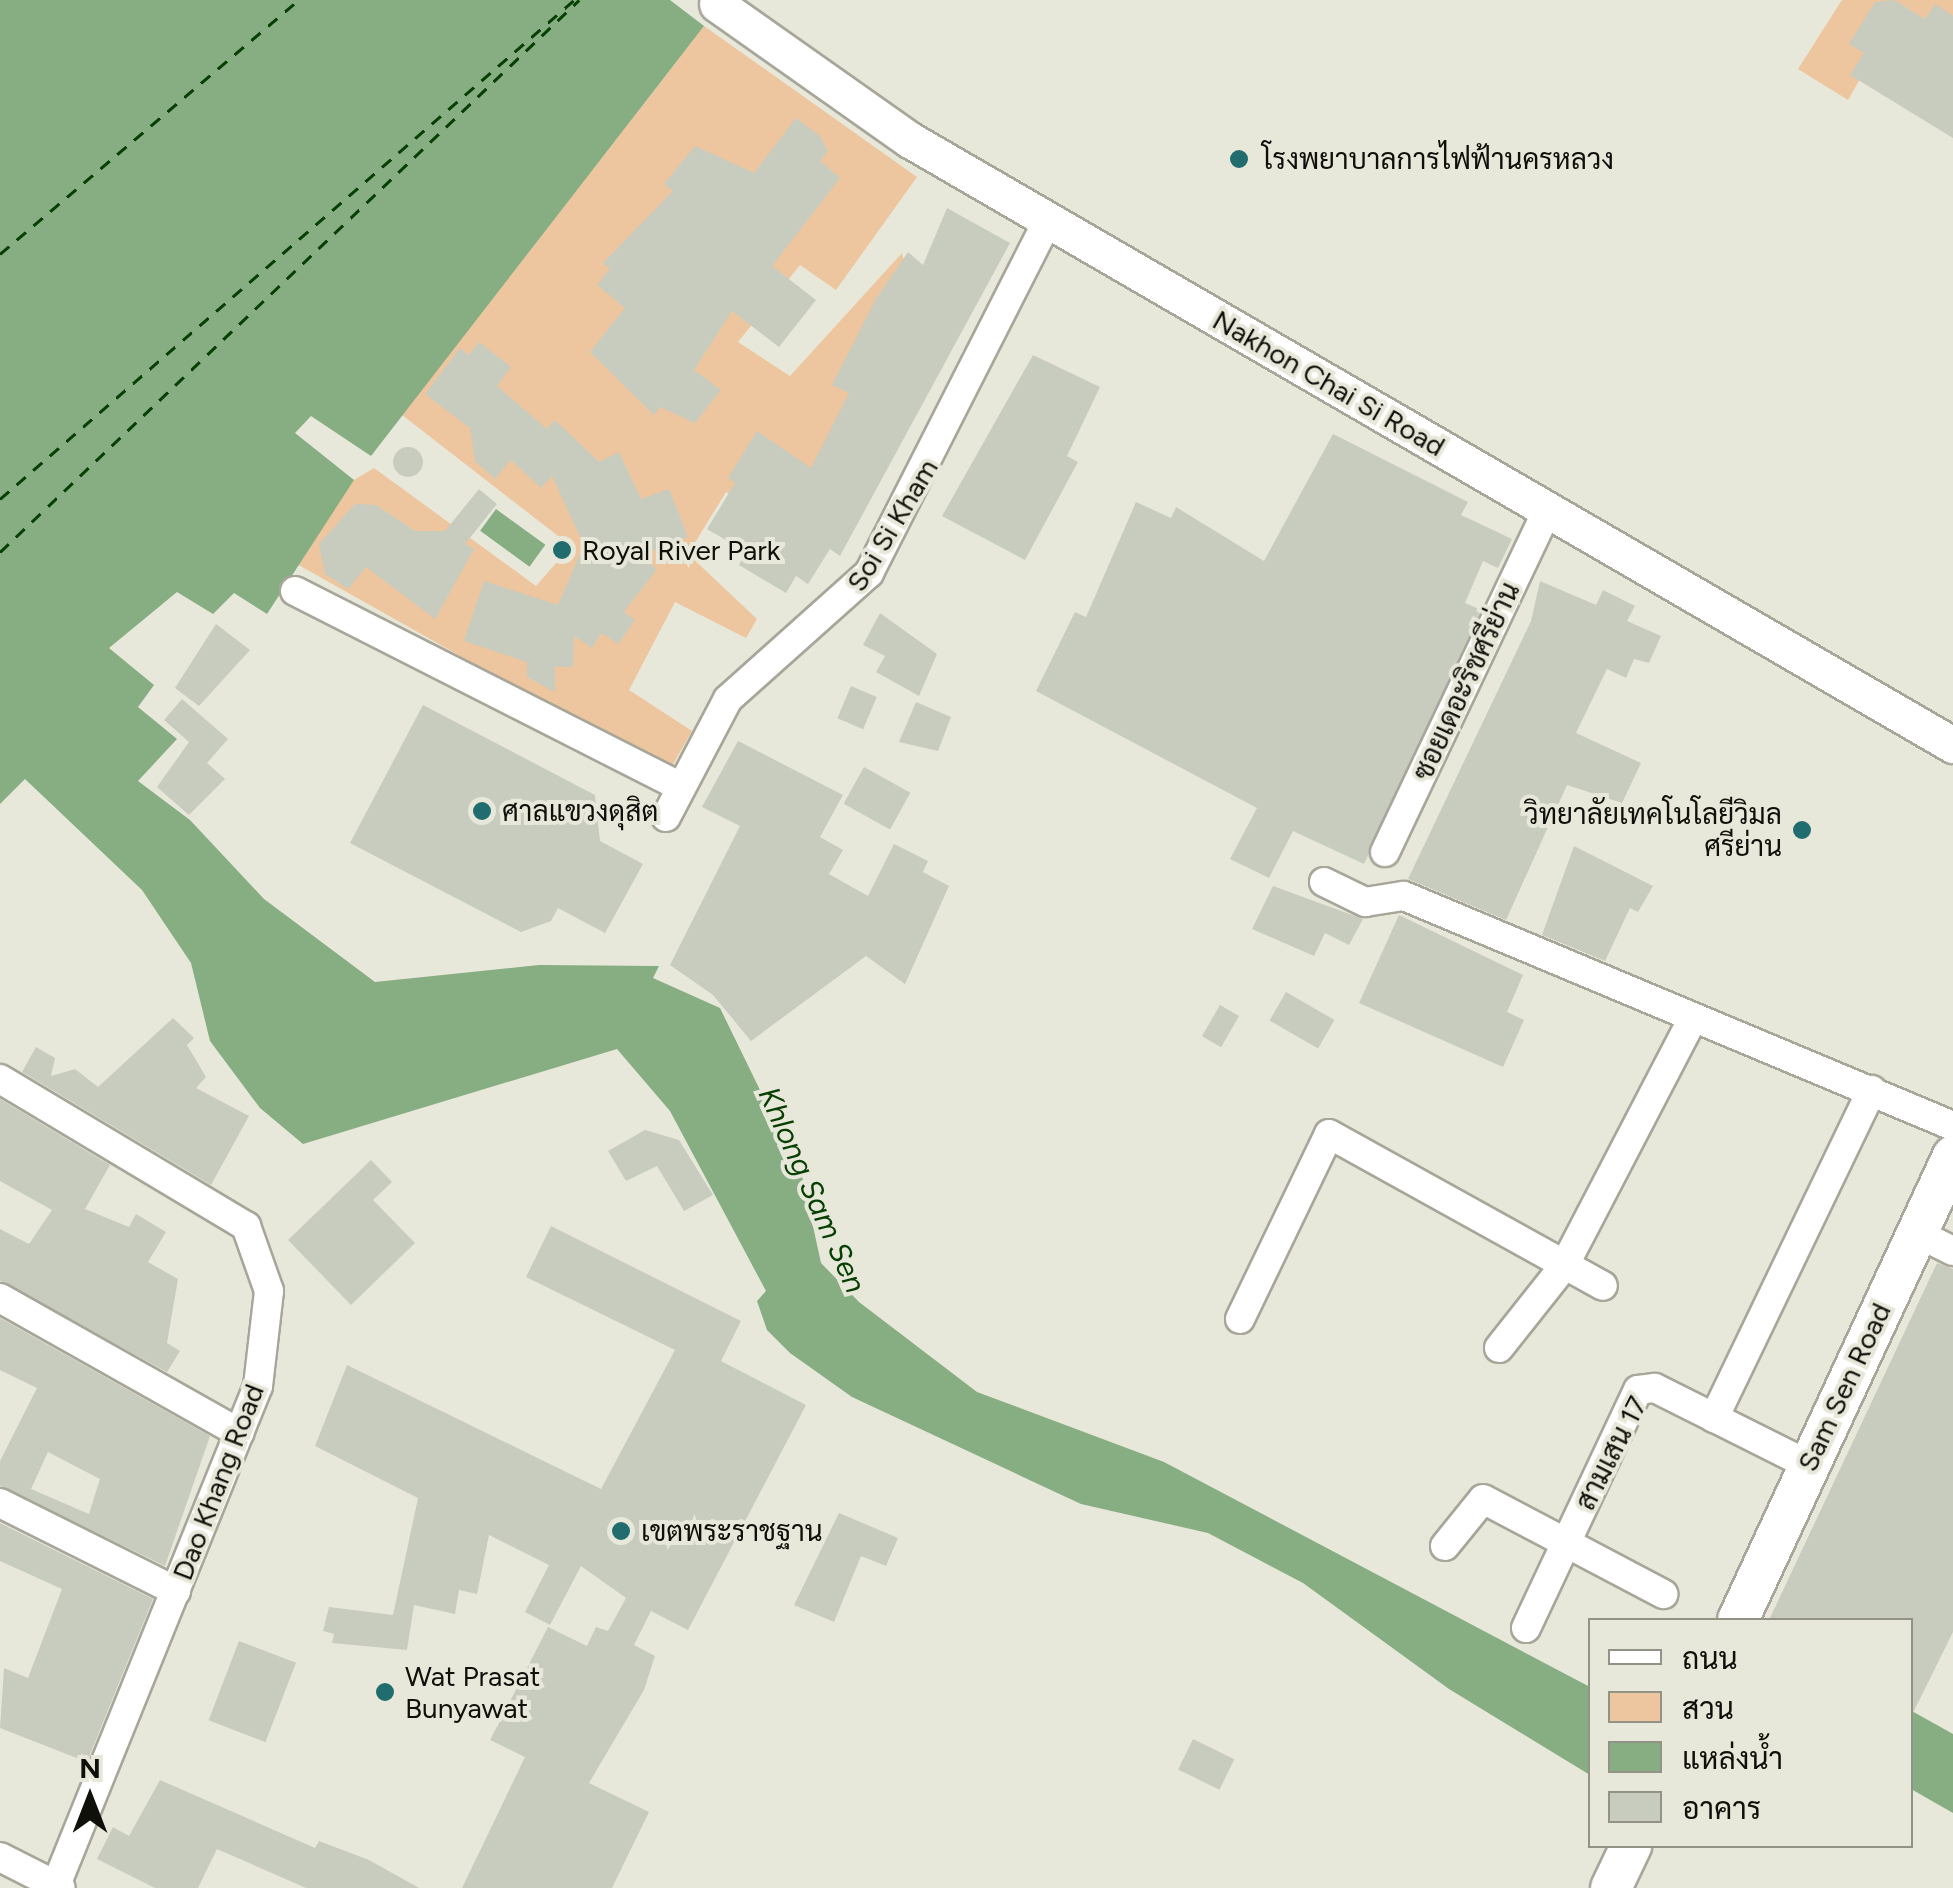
<!DOCTYPE html>
<html>
<head>
<meta charset="utf-8">
<style>
	body { margin:0 }
	#map { position:relative; width:1953px; height:1888px; overflow:hidden; background:#e8e8da; font-family:Figtree,Sarabun,sans-serif }
	div>[style] { position:absolute }
	.green>* { inset:0; background:#edc69f }
	.water>* { inset:0; background:#87ad82; transform-origin:0 0 }
	.ferry>* { height:2.5px; margin-top:-1.25px; transform-origin:0; background:repeating-linear-gradient(90deg,#073f02 0 12px,transparent 0 22px) }
	.building>* { inset:0; background:#c7ccbf; transform-origin:0 0 }
	.round { border-radius:50% }
	.roads { filter:drop-shadow(2px 0 #a7a699) drop-shadow(-2px 0 #a7a699) drop-shadow(0 2px #a7a699) drop-shadow(0 -2px #a7a699) }
	.minor>* { height:28px; margin:-14px; padding:0 14px; transform-origin:14px; border-radius:14px; background:#fff }
	.tertiary>* { height:35px; margin:-17.5px; padding:0 17.5px; transform-origin:17.5px; border-radius:17.5px; background:#fff }
	.secondary>* { height:40px; margin:-20px; padding:0 20px; transform-origin:20px; border-radius:20px; background:#fff }
	.dots>* { width:28px; height:28px; translate:-50% -50%; box-sizing:border-box; border:5px solid #e8e8da; border-radius:50% }
	span { translate:-50% -50%; white-space:nowrap; text-align:center; line-height:1.15; -webkit-text-stroke:8px #e8e8da; paint-order:stroke }
	.poi-label { font-size:28px; color:#10100b }
	.left { translate:0 -50%; text-align:left }
	.right { translate:-100% -50%; text-align:right }
	.street-label { font-size:28px; color:#10100b }
	.water-label { font-size:30px; color:#073f02; font-style:italic }
	.legend { position:absolute; left:1588px; top:1618px; width:325px; height:230px; box-sizing:border-box; background:#e8e8da; border:2px solid #929287; margin:0; padding:12px 18px; list-style:none; font-size:30px; color:#10100b }
	.legend li { display:flex; align-items:center; gap:20px; height:50px }
	.legend b { width:50px; border:2px solid #929287 }
	.north { position:absolute; left:40px; top:1748px; width:100px; height:100px; -webkit-text-stroke:8px #e8e8da; paint-order:stroke; rotate:0deg; font-size:28px; font-weight:700; line-height:40px; text-align:center; color:#10100b }
	.north::after { content:''; display:block; margin:auto; width:35px; height:45px; background:#10100b; clip-path:polygon(50% 0,100% 100%,50% 72%,0 100%) }
</style>
</head>
<body>
<div id="map">
	<div class="green">
		<i style="clip-path:polygon(1842px 0,1953px 0,1953px 46px,1896px 16px,1848px 100px,1798px 69px)"></i>
		<i style="clip-path:polygon(704px 26px,917px 177px,836px 290px,800px 265px,738px 342px,790px 376px,902px 253px,910px 289px,800px 538px,726px 492px,688px 554px,757px 619px,746px 638px,675px 602px,629px 690px,692px 731px,668px 773px,295px 563px,354px 480px,374px 468px,536px 586px,571px 546px,402px 415px)"></i>
	</div>
	<div class="water">
		<i style="clip-path:polygon(0 0,670px 0,704px 26px,371px 456px,311px 416px,295px 433px,354px 480px,267px 614px,234px 593px,213px 614px,177px 592px,109px 648px,154px 685px,138px 707px,177px 739px,138px 781px,190px 820px,264px 899px,375px 982px,539px 965px,659px 966px,653px 978px,720px 1008px,802px 1176px,821px 1263px,859px 1302px,977px 1392px,1164px 1462px,1590px 1687px,1590px 1775px,1449px 1689px,1303px 1583px,1208px 1533px,1081px 1504px,852px 1397px,790px 1353px,767px 1330px,757px 1301px,766px 1291px,670px 1111px,617px 1049px,303px 1144px,260px 1108px,210px 1041px,191px 963px,142px 890px,25px 779px,0 804px)"></i>
		<i style="left:496px;top:509px;width:61px;height:27px;rotate:36deg"></i>
		<i style="clip-path:polygon(1910px 1710px,1953px 1734px,1953px 1813px,1911px 1789px)"></i>
	</div>
	<div class="ferry">
		<i style="left:0;top:254px;width:392px;rotate:-40.4deg"></i>
		<i style="left:0;top:499px;width:761px;rotate:-41deg"></i>
		<i style="left:0;top:552px;width:800px;rotate:-43.63deg"></i>
	</div>
	<div class="building">
		<i style="clip-path:polygon(1894px 0,1925px 19px,1935px 4px,1953px 16px,1953px 138px,1850px 75px,1864px 53px,1849px 44px,1875px 2px)"></i>
		<i style="clip-path:polygon(796px 118px,820px 136px,828px 151px,820px 161px,840px 178px,772px 266px,816px 300px,779px 347px,732px 311px,694px 370px,721px 390px,695px 423px,660px 407px,654px 415px,590px 352px,625px 308px,597px 285px,610px 269px,603px 263px,673px 191px,664px 184px,695px 146px,754px 173px)"></i>
		<i style="clip-path:polygon(947px 208px,1010px 243px,840px 556px,830px 549px,808px 584px,796px 576px,786px 593px,739px 565px,746px 552px,707px 529px,735px 483px,728px 478px,757px 431px,811px 468px,849px 393px,832px 385px,876px 299px,908px 252px,923px 265px)"></i>
		<i style="clip-path:polygon(479px 342px,511px 367px,497px 386px,547px 429px,555px 420px,599px 462px,619px 452px,641px 499px,669px 489px,688px 537px,639px 556px,657px 569px,624px 612px,635px 620px,618px 644px,602px 633px,592px 648px,574px 636px,573px 667px,555px 667px,555px 692px,527px 677px,527px 662px,464px 641px,484px 581px,558px 605px,584px 545px,552px 476px,541px 488px,511px 460px,495px 479px,475px 461px,470px 428px,425px 394px,460px 348px,469px 355px)"></i>
		<i style="clip-path:polygon(1033px 355px,1100px 387px,1067px 456px,1078px 462px,1025px 560px,942px 516px)"></i>
		<i style="clip-path:polygon(1333px 434px,1468px 502px,1461px 515px,1512px 539px,1498px 568px,1483px 561px,1465px 603px,1481px 610px,1364px 864px,1293px 831px,1269px 878px,1230px 859px,1257px 808px,1036px 691px,1075px 612px,1086px 617px,1136px 502px,1171px 518px,1176px 507px,1264px 561px)"></i>
		<i class="round" style="left:393px;top:447px;width:30px;height:30px"></i>
		<i style="clip-path:polygon(479px 489px,497px 504px,465px 544px,474px 549px,435px 619px,366px 567px,348px 589px,325px 574px,319px 544px,355px 504px,376px 505px,415px 531px,445px 531px)"></i>
		<i style="clip-path:polygon(1540px 581px,1596px 605px,1603px 590px,1635px 606px,1627px 621px,1661px 636px,1649px 663px,1634px 659px,1626px 678px,1607px 669px,1576px 733px,1641px 763px,1622px 803px,1567px 785px,1506px 920px,1408px 879px,1531px 621px)"></i>
		<i style="clip-path:polygon(880px 613px,937px 654px,919px 696px,876px 672px,885px 656px,863px 645px)"></i>
		<i style="clip-path:polygon(216px 624px,250px 650px,199px 706px,175px 688px)"></i>
		<i style="left:851px;top:686px;width:28px;height:35px;rotate:23deg"></i>
		<i style="clip-path:polygon(182px 699px,228px 739px,207px 763px,225px 779px,189px 815px,157px 787px,189px 742px,164px 720px)"></i>
		<i style="clip-path:polygon(916px 702px,951px 717px,938px 751px,899px 742px)"></i>
		<i style="clip-path:polygon(423px 705px,595px 795px,600px 841px,643px 864px,605px 933px,558px 908px,551px 921px,521px 932px,350px 843px)"></i>
		<i style="clip-path:polygon(738px 741px,843px 795px,820px 837px,843px 850px,829px 874px,868px 896px,894px 844px,928px 861px,923px 872px,949px 886px,905px 984px,866px 956px,751px 1041px,713px 995px,670px 965px,740px 826px,702px 807px)"></i>
		<i style="left:864px;top:767px;width:53px;height:42px;rotate:29deg"></i>
		<i style="clip-path:polygon(1574px 846px,1653px 886px,1638px 912px,1630px 908px,1605px 961px,1542px 935px)"></i>
		<i style="clip-path:polygon(1273px 886px,1363px 919px,1349px 945px,1325px 933px,1314px 956px,1252px 929px)"></i>
		<i style="clip-path:polygon(1399px 915px,1523px 975px,1507px 1012px,1524px 1020px,1503px 1067px,1359px 1003px)"></i>
		<i style="left:1286px;top:992px;width:56px;height:33px;rotate:30deg"></i>
		<i style="left:1220px;top:1005px;width:22px;height:36px;rotate:30deg"></i>
		<i style="clip-path:polygon(173px 1018px,194px 1038px,187px 1045px,206px 1077px,196px 1088px,249px 1116px,211px 1185px,22px 1072px,36px 1047px,55px 1058px,51px 1076px,75px 1069px,98px 1087px)"></i>
		<i style="clip-path:polygon(0 1099px,110px 1165px,85px 1209px,129px 1227px,136px 1214px,166px 1232px,148px 1262px,178px 1279px,167px 1343px,180px 1351px,167px 1372px,0 1281px,0 1229px,29px 1244px,52px 1210px,0 1181px)"></i>
		<i style="clip-path:polygon(645px 1130px,679px 1140px,713px 1195px,684px 1211px,657px 1166px,626px 1181px,608px 1151px)"></i>
		<i style="clip-path:polygon(371px 1160px,392px 1182px,373px 1200px,415px 1243px,351px 1305px,288px 1240px)"></i>
		<i style="clip-path:polygon(551px 1226px,741px 1321px,721px 1361px,806px 1405px,688px 1630px,651px 1611px,634px 1645px,655px 1656px,644px 1690px,589px 1783px,649px 1812px,612px 1888px,462px 1888px,525px 1757px,490px 1740px,548px 1627px,587px 1646px,596px 1627px,608px 1631px,626px 1598px,581px 1566px,550px 1625px,525px 1612px,549px 1565px,489px 1535px,477px 1594px,459px 1590px,455px 1614px,414px 1605px,407px 1650px,332px 1643px,334px 1634px,323px 1631px,329px 1607px,393px 1615px,418px 1498px,315px 1446px,347px 1365px,601px 1489px,675px 1350px,526px 1277px)"></i>
		<i style="clip-path:polygon(1937px 1263px,1953px 1269px,1953px 1632px,1910px 1719px,1910px 1620px,1769px 1620px)"></i>
		<i style="clip-path:polygon(evenodd,0 1318px,210px 1436px,165px 1566px,0 1486px,0 1461px,37px 1388px,0 1370px,0 1318px,48px 1452px,100px 1479px,89px 1514px,31px 1489px,48px 1452px)"></i>
		<i style="clip-path:polygon(839px 1513px,898px 1538px,886px 1566px,861px 1556px,834px 1622px,794px 1605px)"></i>
		<i style="clip-path:polygon(0 1523px,153px 1599px,87px 1762px,0 1728px,4px 1668px,28px 1678px,62px 1589px,0 1561px)"></i>
		<i style="left:239px;top:1641px;width:61px;height:85px;rotate:21deg"></i>
		<i style="left:1193px;top:1739px;width:46px;height:34px;rotate:26deg"></i>
		<i style="clip-path:polygon(160px 1780px,315px 1848px,319px 1841px,369px 1860px,419px 1888px,306px 1888px,217px 1849px,198px 1888px,155px 1888px,97px 1859px,113px 1827px,129px 1836px)"></i>
	</div>
	<div class="roads">
		<div class="minor">
			<i style="left:295px;top:591px;width:433px;rotate:26.9deg"></i>
			<i style="left:666px;top:817px;width:133px;rotate:-62.3deg"></i>
			<i style="left:728px;top:699px;width:189px;rotate:-41.8deg"></i>
			<i style="left:869px;top:573px;width:396px;rotate:-63.1deg"></i>
			<i style="left:1385px;top:852px;width:378px;rotate:-64.6deg"></i>
			<i style="left:1324px;top:882px;width:46px;rotate:26deg"></i>
			<i style="left:1365px;top:902px;width:39px;rotate:-9deg"></i>
			<i style="left:1404px;top:896px;width:595px;rotate:22.73deg"></i>
			<i style="left:0;top:1079px;width:287px;rotate:30.9deg"></i>
			<i style="left:246px;top:1226px;width:69px;rotate:70.5deg"></i>
			<i style="left:269px;top:1291px;width:96px;rotate:96.6deg"></i>
			<i style="left:258px;top:1386px;width:538px;rotate:112.04deg"></i>
			<i style="left:1917px;top:1233px;width:40px;rotate:26.6deg"></i>
			<i style="left:0;top:1298px;width:275px;rotate:29.4deg"></i>
			<i style="left:1240px;top:1319px;width:205px;rotate:-64.3deg"></i>
			<i style="left:1329px;top:1134px;width:313px;rotate:29deg"></i>
			<i style="left:1499px;top:1348px;width:105px;rotate:-51.6deg"></i>
			<i style="left:1564px;top:1266px;width:280px;rotate:-62.5deg"></i>
			<i style="left:1714px;top:1418px;width:364px;rotate:-64.3deg"></i>
			<i style="left:0;top:1503px;width:197px;rotate:26.6deg"></i>
			<i style="left:1445px;top:1546px;width:60px;rotate:-51deg"></i>
			<i style="left:1483px;top:1499px;width:204px;rotate:27.8deg"></i>
			<i style="left:1526px;top:1628px;width:263px;rotate:-64.8deg"></i>
			<i style="left:1638px;top:1390px;width:17px;rotate:-7deg"></i>
			<i style="left:1655px;top:1388px;width:170px;rotate:26.6deg"></i>
			<i style="left:0;top:1857px;width:68px;rotate:26.9deg"></i>
		</div>
		<div class="tertiary">
			<i style="left:717px;top:4px;width:236px;rotate:35.2deg"></i>
			<i style="left:910px;top:140px;width:1206px;rotate:30.12deg"></i>
		</div>
		<div class="secondary">
			<i style="left:1738px;top:1620px;width:511px;rotate:-65.14deg"></i>
			<i style="left:1611px;top:1888px;width:47px;rotate:-64.5deg"></i>
		</div>
	</div>
	<div class="dots">
		<i style="left:1239px;top:159px;background:#206c6e"></i>
		<i style="left:562px;top:550px;background:#206c6e"></i>
		<i style="left:482px;top:811px;background:#206c6e"></i>
		<i style="left:1802px;top:830px;background:#206c6e"></i>
		<i style="left:621px;top:1531px;background:#206c6e"></i>
		<i style="left:385px;top:1692px;background:#206c6e"></i>
	</div>
	<div class="poi-label">
		<span class="left" style="left:1262px;top:159px">โรงพยาบาลการไฟฟ้านครหลวง</span>
		<span class="left" style="left:582px;top:550px">Royal River Park</span>
		<span class="left" style="left:502px;top:811px">ศาลแขวงดุสิต</span>
		<span class="right" style="left:1782px;top:830px">วิทยาลัยเทคโนโลยีวิมล<br>ศรีย่าน</span>
		<span class="left" style="left:641px;top:1531px">เขตพระราชฐาน</span>
		<span class="left" style="left:405px;top:1692px">Wat Prasat<br>Bunyawat</span>
	</div>
	<div class="street-label">
		<span style="left:1329px;top:383px;rotate:30deg">Nakhon Chai Si Road</span>
		<span style="left:892px;top:525px;rotate:-59deg">Soi Si Kham</span>
		<span style="left:1466px;top:681px;rotate:-65deg">ซอยเดอะริชศรีย่าน</span>
		<span style="left:1844px;top:1387px;rotate:-65deg">Sam Sen Road</span>
		<span style="left:1611px;top:1453px;rotate:-63deg">สามเสน 17</span>
		<span style="left:218px;top:1482px;rotate:-69deg">Dao Khang Road</span>
	</div>
	<div class="water-label">
		<span style="left:812px;top:1190px;rotate:66deg">Khlong Sam Sen</span>
	</div>
	<ul class="legend">
	<li><b style="height:12px;background:#fff"></b>ถนน</li>
	<li><b style="height:28px;background:#edc69f"></b>สวน</li>
	<li><b style="height:28px;background:#87ad82"></b>แหล่งน้ำ</li>
	<li><b style="height:28px;background:#c7ccbf"></b>อาคาร</li>
	</ul>
	<div class="north">N</div>
</div>
</body>
</html>
